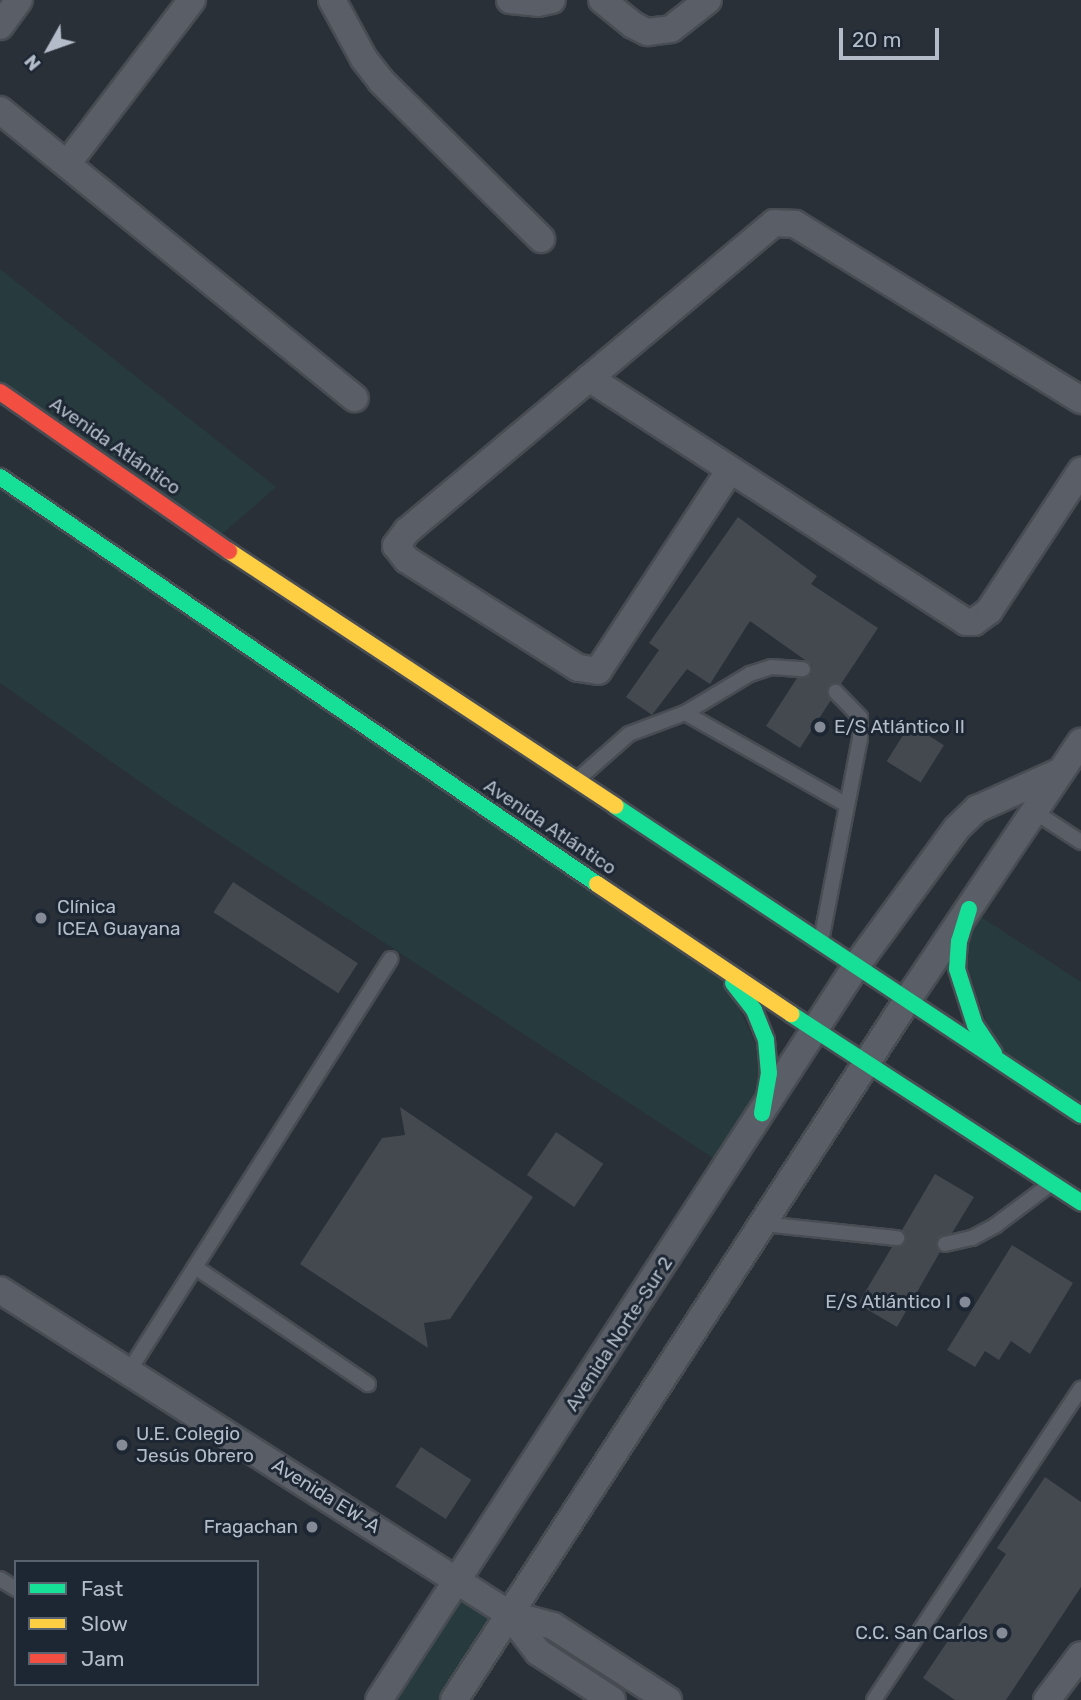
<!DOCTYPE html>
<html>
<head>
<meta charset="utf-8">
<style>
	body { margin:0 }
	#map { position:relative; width:1081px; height:1700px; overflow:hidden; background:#2a3038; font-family:Rubik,sans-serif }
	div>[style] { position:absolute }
	.green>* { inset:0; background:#273a3e }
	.building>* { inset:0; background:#444950; transform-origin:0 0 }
	.roads { filter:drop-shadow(2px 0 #484c53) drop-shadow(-2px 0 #484c53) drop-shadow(0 2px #484c53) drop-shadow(0 -2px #484c53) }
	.lane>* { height:14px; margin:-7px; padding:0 7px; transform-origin:7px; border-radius:7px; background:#5a5e66 }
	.street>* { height:26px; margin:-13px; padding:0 13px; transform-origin:13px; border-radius:13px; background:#5a5e66 }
	.fast>* { height:16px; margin:-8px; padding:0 8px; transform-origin:8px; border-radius:8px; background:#16e098 }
	.slow>* { height:16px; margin:-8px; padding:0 8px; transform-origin:8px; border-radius:8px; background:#ffcf43 }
	.jam>* { height:16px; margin:-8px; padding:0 8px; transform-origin:8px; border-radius:8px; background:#f24e42 }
	.dots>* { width:19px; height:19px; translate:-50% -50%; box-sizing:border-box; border:4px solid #1d2633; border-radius:50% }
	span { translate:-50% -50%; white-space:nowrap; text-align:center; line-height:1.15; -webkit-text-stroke:6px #1d2633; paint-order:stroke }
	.street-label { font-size:19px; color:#b4bcc9 }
	.poi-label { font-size:19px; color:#b4bcc9 }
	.left { translate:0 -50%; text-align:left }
	.right { translate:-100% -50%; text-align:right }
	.legend { position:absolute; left:14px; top:1560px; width:245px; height:126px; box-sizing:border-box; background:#1d2633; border:2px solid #59626f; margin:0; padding:9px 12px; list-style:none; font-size:21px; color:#b4bcc9 }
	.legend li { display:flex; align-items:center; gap:14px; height:35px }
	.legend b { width:35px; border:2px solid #59626f }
	.north { position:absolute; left:14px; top:14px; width:70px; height:70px; -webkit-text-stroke:5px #1d2633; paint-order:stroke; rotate:230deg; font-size:19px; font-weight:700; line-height:28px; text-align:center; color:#b4bcc9 }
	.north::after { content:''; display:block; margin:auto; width:24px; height:32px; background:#b4bcc9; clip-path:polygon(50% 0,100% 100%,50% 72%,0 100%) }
	.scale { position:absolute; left:839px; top:28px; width:100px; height:32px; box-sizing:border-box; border:4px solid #b4bcc9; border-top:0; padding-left:9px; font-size:21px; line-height:24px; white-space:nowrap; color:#b4bcc9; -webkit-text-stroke:5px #1d2633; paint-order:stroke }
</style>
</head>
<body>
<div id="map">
	<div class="green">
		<i style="clip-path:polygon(0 269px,276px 487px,214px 541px,0 392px)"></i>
		<i style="clip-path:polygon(0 477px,721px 969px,769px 1073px,727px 1167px,163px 798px,0 683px)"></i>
		<i style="clip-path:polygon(969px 909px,1081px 982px,1081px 1115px,999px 1060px,959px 941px)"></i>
		<i style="clip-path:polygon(457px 1579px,509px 1614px,454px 1700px,379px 1700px)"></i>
	</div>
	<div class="building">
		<i style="clip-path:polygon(738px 517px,817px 576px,811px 584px,878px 628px,841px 684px,829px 686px,827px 694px,831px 700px,800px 748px,766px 726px,797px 678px,811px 675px,812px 665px,750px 621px,710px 684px,687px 669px,652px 715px,626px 697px,659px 650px,649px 643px)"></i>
		<i style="left:910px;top:724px;width:40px;height:44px;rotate:32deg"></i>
		<i style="left:233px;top:882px;width:149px;height:36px;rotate:33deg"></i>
		<i style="clip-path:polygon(400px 1107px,533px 1197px,450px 1319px,424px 1323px,428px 1348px,300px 1264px,382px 1138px,405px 1135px)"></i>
		<i style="left:556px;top:1132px;width:57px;height:52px;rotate:34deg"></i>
		<i style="clip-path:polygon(935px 1174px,974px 1197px,952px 1233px,936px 1240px,940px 1252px,897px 1327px,858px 1304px,892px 1247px,905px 1243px,906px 1235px,902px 1230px)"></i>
		<i style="clip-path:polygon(1012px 1245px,1073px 1283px,1030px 1354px,1011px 1341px,999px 1360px,985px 1351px,975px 1367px,947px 1350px)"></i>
		<i style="left:421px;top:1447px;width:60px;height:47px;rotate:33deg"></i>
		<i style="clip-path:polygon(1045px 1477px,1081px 1502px,1081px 1587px,1006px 1700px,955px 1700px,923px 1678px,1006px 1554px,997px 1548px)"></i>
	</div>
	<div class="roads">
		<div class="lane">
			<i style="left:685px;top:713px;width:186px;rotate:29.6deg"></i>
			<i style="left:577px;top:780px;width:69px;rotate:-41.5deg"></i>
			<i style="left:629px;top:734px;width:60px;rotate:-20.6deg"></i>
			<i style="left:685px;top:713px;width:76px;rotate:-31deg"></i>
			<i style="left:750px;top:674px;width:22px;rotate:-18deg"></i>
			<i style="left:771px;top:667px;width:32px;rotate:4deg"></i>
			<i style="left:1035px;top:812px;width:55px;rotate:33.1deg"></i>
			<i style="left:821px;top:941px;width:206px;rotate:-79.1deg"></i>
			<i style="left:860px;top:739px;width:22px;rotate:-90deg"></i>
			<i style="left:860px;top:717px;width:35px;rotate:-134deg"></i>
			<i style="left:763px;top:1224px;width:135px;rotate:6deg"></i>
			<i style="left:945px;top:1244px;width:28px;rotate:-13deg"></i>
			<i style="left:972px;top:1238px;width:27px;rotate:-28deg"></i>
			<i style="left:996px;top:1225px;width:70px;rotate:-36.9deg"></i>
			<i style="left:195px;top:1267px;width:209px;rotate:34.1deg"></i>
			<i style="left:129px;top:1371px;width:488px;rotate:-57.6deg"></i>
			<i style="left:0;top:1579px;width:19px;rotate:32deg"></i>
			<i style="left:874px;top:1700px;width:374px;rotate:-56.4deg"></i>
		</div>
		<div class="street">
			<i style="left:332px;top:0;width:67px;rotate:61.5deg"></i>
			<i style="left:364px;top:59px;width:28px;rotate:52deg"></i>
			<i style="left:381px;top:81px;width:225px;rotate:44.6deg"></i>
			<i style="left:510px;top:0;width:28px;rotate:6deg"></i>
			<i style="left:538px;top:3px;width:14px;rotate:-12deg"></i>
			<i style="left:602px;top:0;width:40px;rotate:39deg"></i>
			<i style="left:633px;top:25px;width:16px;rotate:27deg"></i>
			<i style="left:647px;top:32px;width:24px;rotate:-7deg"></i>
			<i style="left:671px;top:29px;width:47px;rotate:-38.1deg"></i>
			<i style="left:0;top:26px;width:32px;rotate:-54deg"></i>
			<i style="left:0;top:110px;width:457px;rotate:39.1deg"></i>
			<i style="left:67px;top:164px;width:206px;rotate:-52.7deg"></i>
			<i style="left:589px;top:378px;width:449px;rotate:32.9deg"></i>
			<i style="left:966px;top:622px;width:8px"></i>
			<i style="left:974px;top:622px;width:19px;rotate:-36deg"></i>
			<i style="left:989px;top:611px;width:168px;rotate:-56.7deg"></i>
			<i style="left:730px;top:470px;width:240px;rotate:123.3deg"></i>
			<i style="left:598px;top:671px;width:20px;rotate:-171deg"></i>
			<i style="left:578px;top:668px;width:202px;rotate:-147.7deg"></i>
			<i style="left:407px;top:560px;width:18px;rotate:-128deg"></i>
			<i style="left:396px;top:546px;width:19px;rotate:-54deg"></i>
			<i style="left:407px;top:531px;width:479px;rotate:-40deg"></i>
			<i style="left:774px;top:223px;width:21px;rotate:3deg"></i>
			<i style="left:795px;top:224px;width:336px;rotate:31.6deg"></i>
			<i style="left:0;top:1290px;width:603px;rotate:32.48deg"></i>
			<i style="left:509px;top:1614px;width:46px;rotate:15.3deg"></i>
			<i style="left:553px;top:1626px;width:137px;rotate:32.8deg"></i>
			<i style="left:509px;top:1614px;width:48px;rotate:52.7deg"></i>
			<i style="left:538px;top:1652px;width:88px;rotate:33deg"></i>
			<i style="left:379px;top:1700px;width:875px;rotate:-56.98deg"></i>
			<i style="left:856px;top:966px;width:171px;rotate:-53.8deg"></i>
			<i style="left:957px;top:828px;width:28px;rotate:-44deg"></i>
			<i style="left:977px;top:809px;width:92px;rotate:-24.3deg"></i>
			<i style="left:454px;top:1700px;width:835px;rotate:-57.07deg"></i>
			<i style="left:908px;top:999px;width:310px;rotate:-56.1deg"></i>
			<i style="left:1047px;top:1700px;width:56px;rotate:-52.9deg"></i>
		</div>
		<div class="fast">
			<i style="left:0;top:477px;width:723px;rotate:34.28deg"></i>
			<i style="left:615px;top:806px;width:559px;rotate:33.55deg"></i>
			<i style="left:969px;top:909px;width:34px;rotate:107deg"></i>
			<i style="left:959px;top:941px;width:28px;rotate:94deg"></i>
			<i style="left:957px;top:969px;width:59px;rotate:72.2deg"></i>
			<i style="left:975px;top:1025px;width:34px;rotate:56deg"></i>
			<i style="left:733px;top:983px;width:34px;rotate:52deg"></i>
			<i style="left:754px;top:1010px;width:32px;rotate:68deg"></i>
			<i style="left:766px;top:1040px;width:33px;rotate:85deg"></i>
			<i style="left:769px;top:1073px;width:41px;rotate:99.9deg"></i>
			<i style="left:791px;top:1014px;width:346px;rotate:33deg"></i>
		</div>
		<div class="slow">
			<i style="left:229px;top:551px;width:463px;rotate:33.4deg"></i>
			<i style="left:597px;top:884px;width:234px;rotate:33.8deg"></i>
		</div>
		<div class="jam">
			<i style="left:0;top:392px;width:279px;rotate:34.8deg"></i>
		</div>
	</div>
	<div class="dots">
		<i style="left:820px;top:727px;background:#848b96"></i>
		<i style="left:41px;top:918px;background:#848b96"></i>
		<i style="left:965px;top:1302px;background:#848b96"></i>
		<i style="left:122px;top:1445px;background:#848b96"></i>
		<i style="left:312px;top:1527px;background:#848b96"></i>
		<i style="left:1002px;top:1633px;background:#848b96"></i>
	</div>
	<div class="street-label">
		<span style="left:115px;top:446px;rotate:35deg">Avenida Atlántico</span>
		<span style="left:550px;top:827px;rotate:34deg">Avenida Atlántico</span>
		<span style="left:619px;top:1334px;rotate:-57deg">Avenida Norte-Sur 2</span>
		<span style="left:326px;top:1496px;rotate:32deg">Avenida EW-A</span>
	</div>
	<div class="poi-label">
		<span class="left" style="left:834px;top:727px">E/S Atlántico II</span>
		<span class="left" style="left:57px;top:918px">Clínica<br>ICEA Guayana</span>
		<span class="right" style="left:951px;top:1302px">E/S Atlántico I</span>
		<span class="left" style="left:136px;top:1445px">U.E. Colegio<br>Jesús Obrero</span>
		<span class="right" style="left:298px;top:1527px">Fragachan</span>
		<span class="right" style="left:988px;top:1633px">C.C. San Carlos</span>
	</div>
	<ul class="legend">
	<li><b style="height:9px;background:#16e098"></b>Fast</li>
	<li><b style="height:9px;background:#ffcf43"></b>Slow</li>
	<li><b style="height:9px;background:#f24e42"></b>Jam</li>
	</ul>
	<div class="north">N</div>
	<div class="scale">20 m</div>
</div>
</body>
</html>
